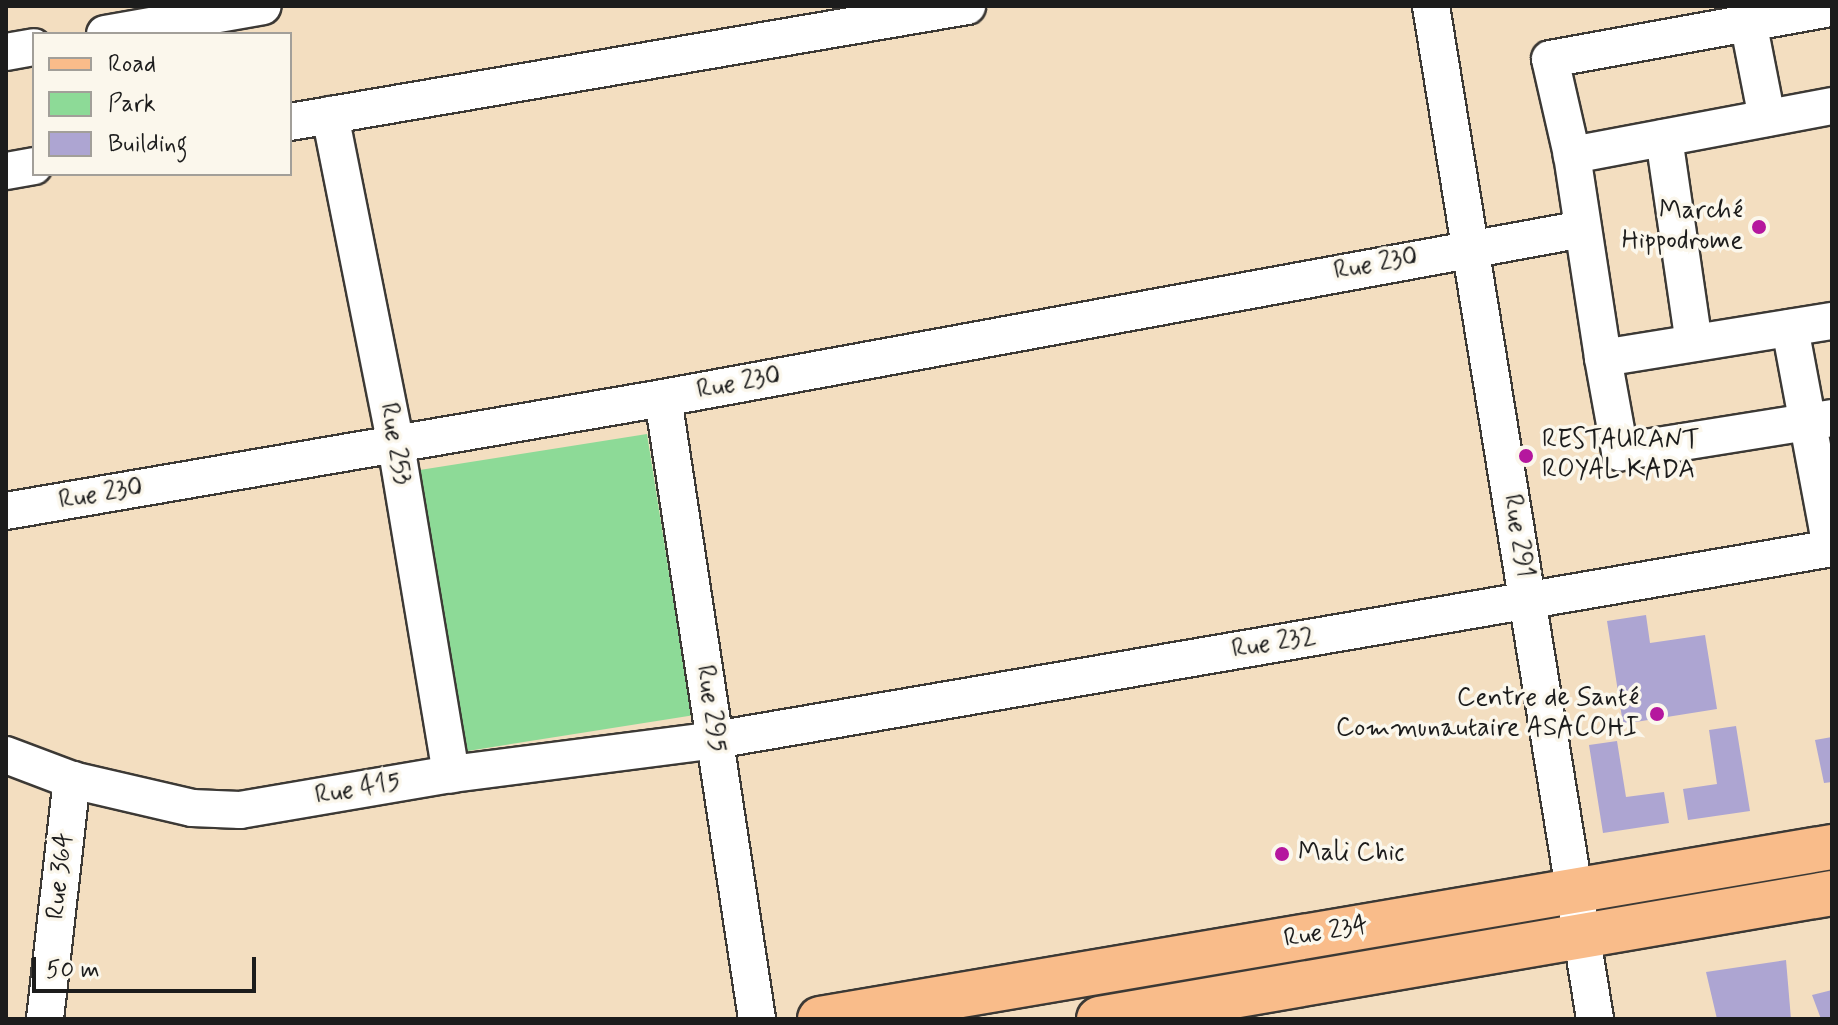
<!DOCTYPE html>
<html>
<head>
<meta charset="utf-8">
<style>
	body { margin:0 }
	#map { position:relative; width:1838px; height:1025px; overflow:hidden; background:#f3dec0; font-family:Mynerve,sans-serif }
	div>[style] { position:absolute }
	.green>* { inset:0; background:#8dda97; transform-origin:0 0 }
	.building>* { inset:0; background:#ada5d2 }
	.roads { filter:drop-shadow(2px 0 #3c3935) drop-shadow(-2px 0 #3c3935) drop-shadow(0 2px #3c3935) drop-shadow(0 -2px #3c3935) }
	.minor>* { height:36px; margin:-18px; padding:0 18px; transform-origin:18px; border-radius:18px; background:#fff }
	.major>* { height:44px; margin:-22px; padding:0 22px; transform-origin:22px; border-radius:22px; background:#f9bc8a }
	.dots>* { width:22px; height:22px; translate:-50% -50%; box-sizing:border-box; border:4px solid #fbf7ec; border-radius:50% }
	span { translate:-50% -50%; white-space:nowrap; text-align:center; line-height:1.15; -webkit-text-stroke:7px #fbf7ec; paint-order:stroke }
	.poi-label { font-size:26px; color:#1c1c1c }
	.right { translate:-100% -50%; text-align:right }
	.left { translate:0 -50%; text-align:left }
	.street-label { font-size:26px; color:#1c1c1c }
	.frame { position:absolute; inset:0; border:8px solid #1c1c1c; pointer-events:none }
	.legend { position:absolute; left:32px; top:32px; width:260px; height:144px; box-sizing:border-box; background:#fbf7ec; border:2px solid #a29f99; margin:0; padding:10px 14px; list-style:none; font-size:24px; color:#1c1c1c }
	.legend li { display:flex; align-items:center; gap:16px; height:40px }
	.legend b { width:40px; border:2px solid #a29f99 }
	.scale { position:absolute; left:32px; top:957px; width:224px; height:36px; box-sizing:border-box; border:4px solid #1c1c1c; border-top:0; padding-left:10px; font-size:24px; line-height:28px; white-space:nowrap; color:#1c1c1c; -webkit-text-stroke:6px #fbf7ec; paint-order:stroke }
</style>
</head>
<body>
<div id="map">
	<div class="green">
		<i style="left:647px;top:434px;width:285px;height:230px;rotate:81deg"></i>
	</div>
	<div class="building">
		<i style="clip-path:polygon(1646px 615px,1650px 643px,1705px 635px,1717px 709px,1623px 724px,1607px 621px)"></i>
		<i style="clip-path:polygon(1736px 726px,1750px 811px,1688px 820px,1683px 789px,1717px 784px,1709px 730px)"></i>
		<i style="clip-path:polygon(1832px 737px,1832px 782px,1824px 783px,1815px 740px)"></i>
		<i style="clip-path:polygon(1617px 741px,1626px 797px,1664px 792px,1669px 823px,1603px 833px,1589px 745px)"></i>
		<i style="clip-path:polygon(1786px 960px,1791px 1019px,1717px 1019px,1706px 972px)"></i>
		<i style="clip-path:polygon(1832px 990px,1832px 1019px,1821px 1019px,1812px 995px)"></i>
	</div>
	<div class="roads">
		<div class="minor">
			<i style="left:1431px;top:6px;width:1026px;rotate:80.8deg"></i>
			<i style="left:1745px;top:6px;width:114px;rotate:78.9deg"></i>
			<i style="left:105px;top:34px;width:160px;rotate:-10deg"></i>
			<i style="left:6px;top:52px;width:28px;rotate:-10deg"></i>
			<i style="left:1832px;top:106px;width:265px;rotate:169.3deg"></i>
			<i style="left:1572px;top:155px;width:205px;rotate:81.3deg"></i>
			<i style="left:1603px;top:358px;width:232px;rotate:-9.2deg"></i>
			<i style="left:330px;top:115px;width:337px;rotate:78.7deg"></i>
			<i style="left:396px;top:445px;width:334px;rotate:80.5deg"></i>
			<i style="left:290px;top:122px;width:687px;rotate:-9.72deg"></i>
			<i style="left:1664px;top:138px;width:207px;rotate:81.7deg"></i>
			<i style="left:1572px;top:155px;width:98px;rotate:-102.9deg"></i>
			<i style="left:1550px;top:59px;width:287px;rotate:-10.3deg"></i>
			<i style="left:6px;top:171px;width:28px;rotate:-10deg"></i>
			<i style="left:1790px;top:328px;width:224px;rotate:79.4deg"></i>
			<i style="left:1603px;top:358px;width:96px;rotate:79.7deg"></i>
			<i style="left:1620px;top:452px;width:215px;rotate:-9.1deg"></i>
			<i style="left:663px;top:398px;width:628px;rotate:81.39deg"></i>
			<i style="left:6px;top:511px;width:667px;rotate:-9.76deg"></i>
			<i style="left:663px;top:398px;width:935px;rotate:-10.41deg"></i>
			<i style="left:6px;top:755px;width:71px;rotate:20.7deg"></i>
			<i style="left:72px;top:780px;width:123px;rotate:13.1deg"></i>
			<i style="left:192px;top:808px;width:48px;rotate:2.4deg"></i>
			<i style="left:240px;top:810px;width:214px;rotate:-9.7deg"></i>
			<i style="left:451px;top:774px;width:266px;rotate:-7.3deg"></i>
			<i style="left:715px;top:740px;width:1133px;rotate:-9.75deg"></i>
			<i style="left:45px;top:1019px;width:241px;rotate:-83.6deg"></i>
		</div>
		<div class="major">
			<i style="left:820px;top:1019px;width:1027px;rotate:-9.65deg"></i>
			<i style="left:1099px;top:1019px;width:744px;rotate:-9.75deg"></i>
		</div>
	</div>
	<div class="dots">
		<i style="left:1759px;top:227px;background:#b5179e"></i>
		<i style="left:1526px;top:456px;background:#b5179e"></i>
		<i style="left:1657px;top:714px;background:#b5179e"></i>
		<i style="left:1282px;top:854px;background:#b5179e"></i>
	</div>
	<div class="poi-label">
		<span class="right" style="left:1743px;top:227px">Marché<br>Hippodrome</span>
		<span class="left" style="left:1542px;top:456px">RESTAURANT<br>ROYAL KADA</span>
		<span class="right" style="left:1639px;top:714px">Centre de Santé<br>Communautaire ASACOHI</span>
		<span class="left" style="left:1298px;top:854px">Mali Chic</span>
	</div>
	<div class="street-label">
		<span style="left:1376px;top:265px;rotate:-11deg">Rue 230</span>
		<span style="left:739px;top:384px;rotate:-11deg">Rue 230</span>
		<span style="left:394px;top:444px;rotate:80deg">Rue 253</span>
		<span style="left:101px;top:495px;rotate:-10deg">Rue 230</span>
		<span style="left:1517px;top:536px;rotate:81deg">Rue 291</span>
		<span style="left:1274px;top:644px;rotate:-10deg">Rue 232</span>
		<span style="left:710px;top:709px;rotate:81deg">Rue 295</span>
		<span style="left:358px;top:790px;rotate:-10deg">Rue 415</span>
		<span style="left:61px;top:876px;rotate:-84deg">Rue 364</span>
		<span style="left:1326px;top:933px;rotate:-10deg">Rue 234</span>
	</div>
	<div class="frame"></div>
	<ul class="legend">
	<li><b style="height:10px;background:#f9bc8a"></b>Road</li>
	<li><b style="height:22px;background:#8dda97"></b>Park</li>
	<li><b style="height:22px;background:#ada5d2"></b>Building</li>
	</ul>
	<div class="scale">50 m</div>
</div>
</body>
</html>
